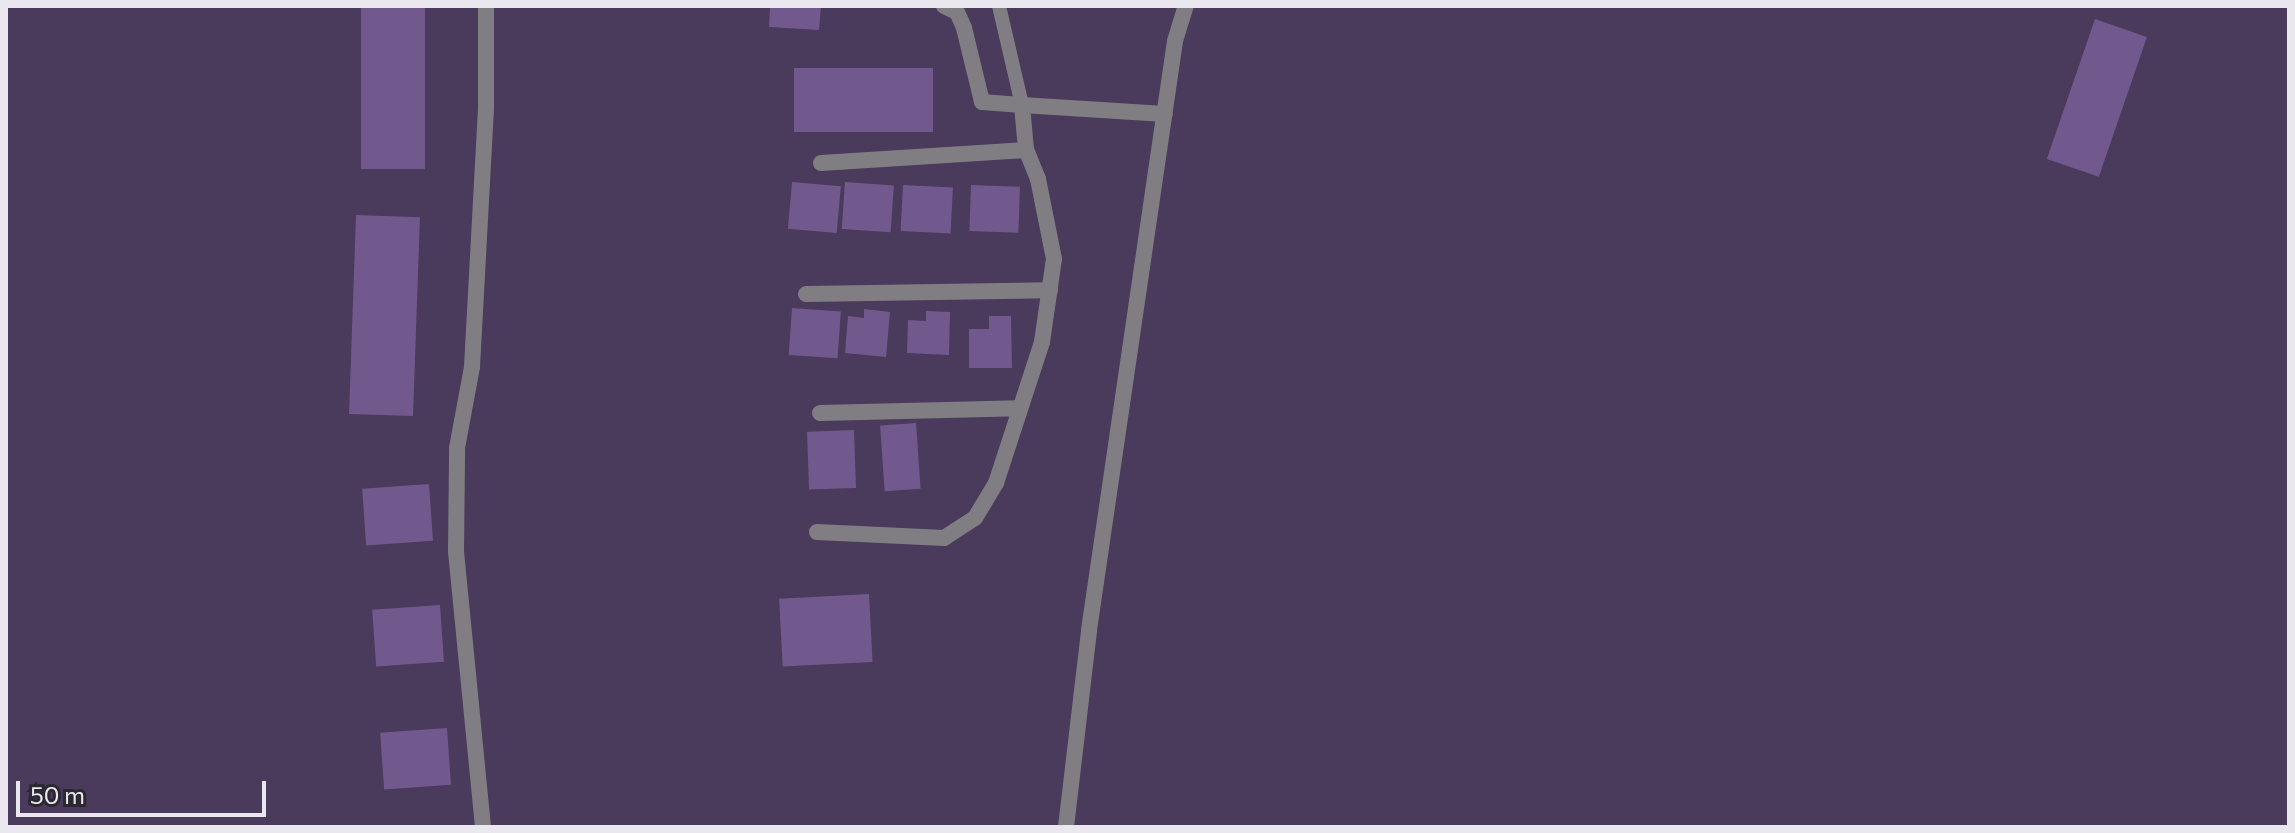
<!DOCTYPE html>
<html>
<head>
<meta charset="utf-8">
<style>
	body { margin:0 }
	#map { position:relative; width:2295px; height:833px; overflow:hidden; background:#36323c; font-family:Commissioner,sans-serif }
	div>[style] { position:absolute }
	.green>* { inset:0; background:#4a3a5b; transform-origin:0 0 }
	.building>* { inset:0; background:#71598d; transform-origin:0 0 }
	.service>* { height:14px; margin:-7px; padding:0 7px; transform-origin:7px; border-radius:7px; background:#807e83 }
	.minor>* { height:16px; margin:-8px; padding:0 8px; transform-origin:8px; border-radius:8px; background:#807e83 }
	span { translate:-50% -50%; white-space:nowrap; text-align:center; line-height:1.15; -webkit-text-stroke:6px #2c2832; paint-order:stroke }
	.frame { position:absolute; inset:0; border:8px solid #eae7ee; pointer-events:none }
	.scale { position:absolute; left:16px; top:781px; width:250px; height:36px; box-sizing:border-box; border:4px solid #eae7ee; border-top:0; padding-left:10px; font-size:24px; line-height:28px; white-space:nowrap; color:#eae7ee; -webkit-text-stroke:6px #2c2832; paint-order:stroke }
</style>
</head>
<body>
<div id="map">
	<div class="green">
		<i style="left:6px;top:6px;width:2283px;height:821px"></i>
	</div>
	<div class="building">
		<i style="left:361px;top:6px;width:64px;height:163px"></i>
		<i style="clip-path:polygon(770px 6px,821px 6px,819px 30px,769px 27px)"></i>
		<i style="left:2095px;top:19px;width:55px;height:148px;rotate:19deg"></i>
		<i style="left:933px;top:68px;width:64px;height:139px;rotate:90deg"></i>
		<i style="left:792px;top:182px;width:49px;height:47px;rotate:5deg"></i>
		<i style="left:845px;top:182px;width:49px;height:47px;rotate:4deg"></i>
		<i style="left:903px;top:185px;width:50px;height:46px;rotate:3deg"></i>
		<i style="left:971px;top:185px;width:49px;height:46px;rotate:2deg"></i>
		<i style="left:356px;top:215px;width:64px;height:199px;rotate:2deg"></i>
		<i style="left:792px;top:308px;width:49px;height:47px;rotate:4deg"></i>
		<i style="clip-path:polygon(864px 309px,890px 312px,886px 357px,845px 353px,848px 316px,864px 318px)"></i>
		<i style="clip-path:polygon(926px 311px,950px 312px,949px 355px,907px 353px,908px 320px,926px 321px)"></i>
		<i style="clip-path:polygon(989px 316px,1011px 316px,1012px 368px,969px 368px,969px 329px,989px 329px)"></i>
		<i style="left:916px;top:423px;width:66px;height:36px;rotate:86deg"></i>
		<i style="left:854px;top:430px;width:58px;height:47px;rotate:88deg"></i>
		<i style="left:429px;top:484px;width:57px;height:67px;rotate:86deg"></i>
		<i style="left:869px;top:594px;width:68px;height:90px;rotate:87deg"></i>
		<i style="left:440px;top:605px;width:57px;height:68px;rotate:86deg"></i>
		<i style="left:447px;top:728px;width:57px;height:67px;rotate:86deg"></i>
	</div>
	<div class="service">
		<i style="left:999px;top:6px;width:102px;rotate:76.9deg"></i>
	</div>
	<div class="minor">
		<i style="left:944px;top:6px;width:14px;rotate:25deg"></i>
		<i style="left:957px;top:12px;width:17px;rotate:66deg"></i>
		<i style="left:964px;top:28px;width:76px;rotate:76.3deg"></i>
		<i style="left:982px;top:102px;width:40px;rotate:4.3deg"></i>
		<i style="left:821px;top:163px;width:205px;rotate:-3.6deg"></i>
		<i style="left:806px;top:294px;width:244px;rotate:-0.9deg"></i>
		<i style="left:820px;top:413px;width:200px;rotate:-1.4deg"></i>
		<i style="left:817px;top:532px;width:127px;rotate:2.7deg"></i>
		<i style="left:944px;top:538px;width:37px;rotate:-33deg"></i>
		<i style="left:975px;top:518px;width:41px;rotate:-59deg"></i>
		<i style="left:996px;top:483px;width:148px;rotate:-71.9deg"></i>
		<i style="left:1042px;top:342px;width:84px;rotate:-81.8deg"></i>
		<i style="left:1054px;top:259px;width:82px;rotate:-101.3deg"></i>
		<i style="left:1038px;top:179px;width:31px;rotate:-112deg"></i>
		<i style="left:1026px;top:150px;width:45px;rotate:-95.1deg"></i>
		<i style="left:1022px;top:105px;width:143px;rotate:3.6deg"></i>
		<i style="left:483px;top:827px;width:276px;rotate:-95.6deg"></i>
		<i style="left:456px;top:552px;width:104px;rotate:-89.4deg"></i>
		<i style="left:457px;top:448px;width:82px;rotate:-79.5deg"></i>
		<i style="left:472px;top:367px;width:259px;rotate:-86.9deg"></i>
		<i style="left:486px;top:108px;width:102px;rotate:-90deg"></i>
		<i style="left:1066px;top:827px;width:198px;rotate:-83.3deg"></i>
		<i style="left:1089px;top:630px;width:595px;rotate:-81.69deg"></i>
		<i style="left:1175px;top:41px;width:37px;rotate:-73deg"></i>
	</div>
	<div class="frame"></div>
	<div class="scale">50 m</div>
</div>
</body>
</html>
